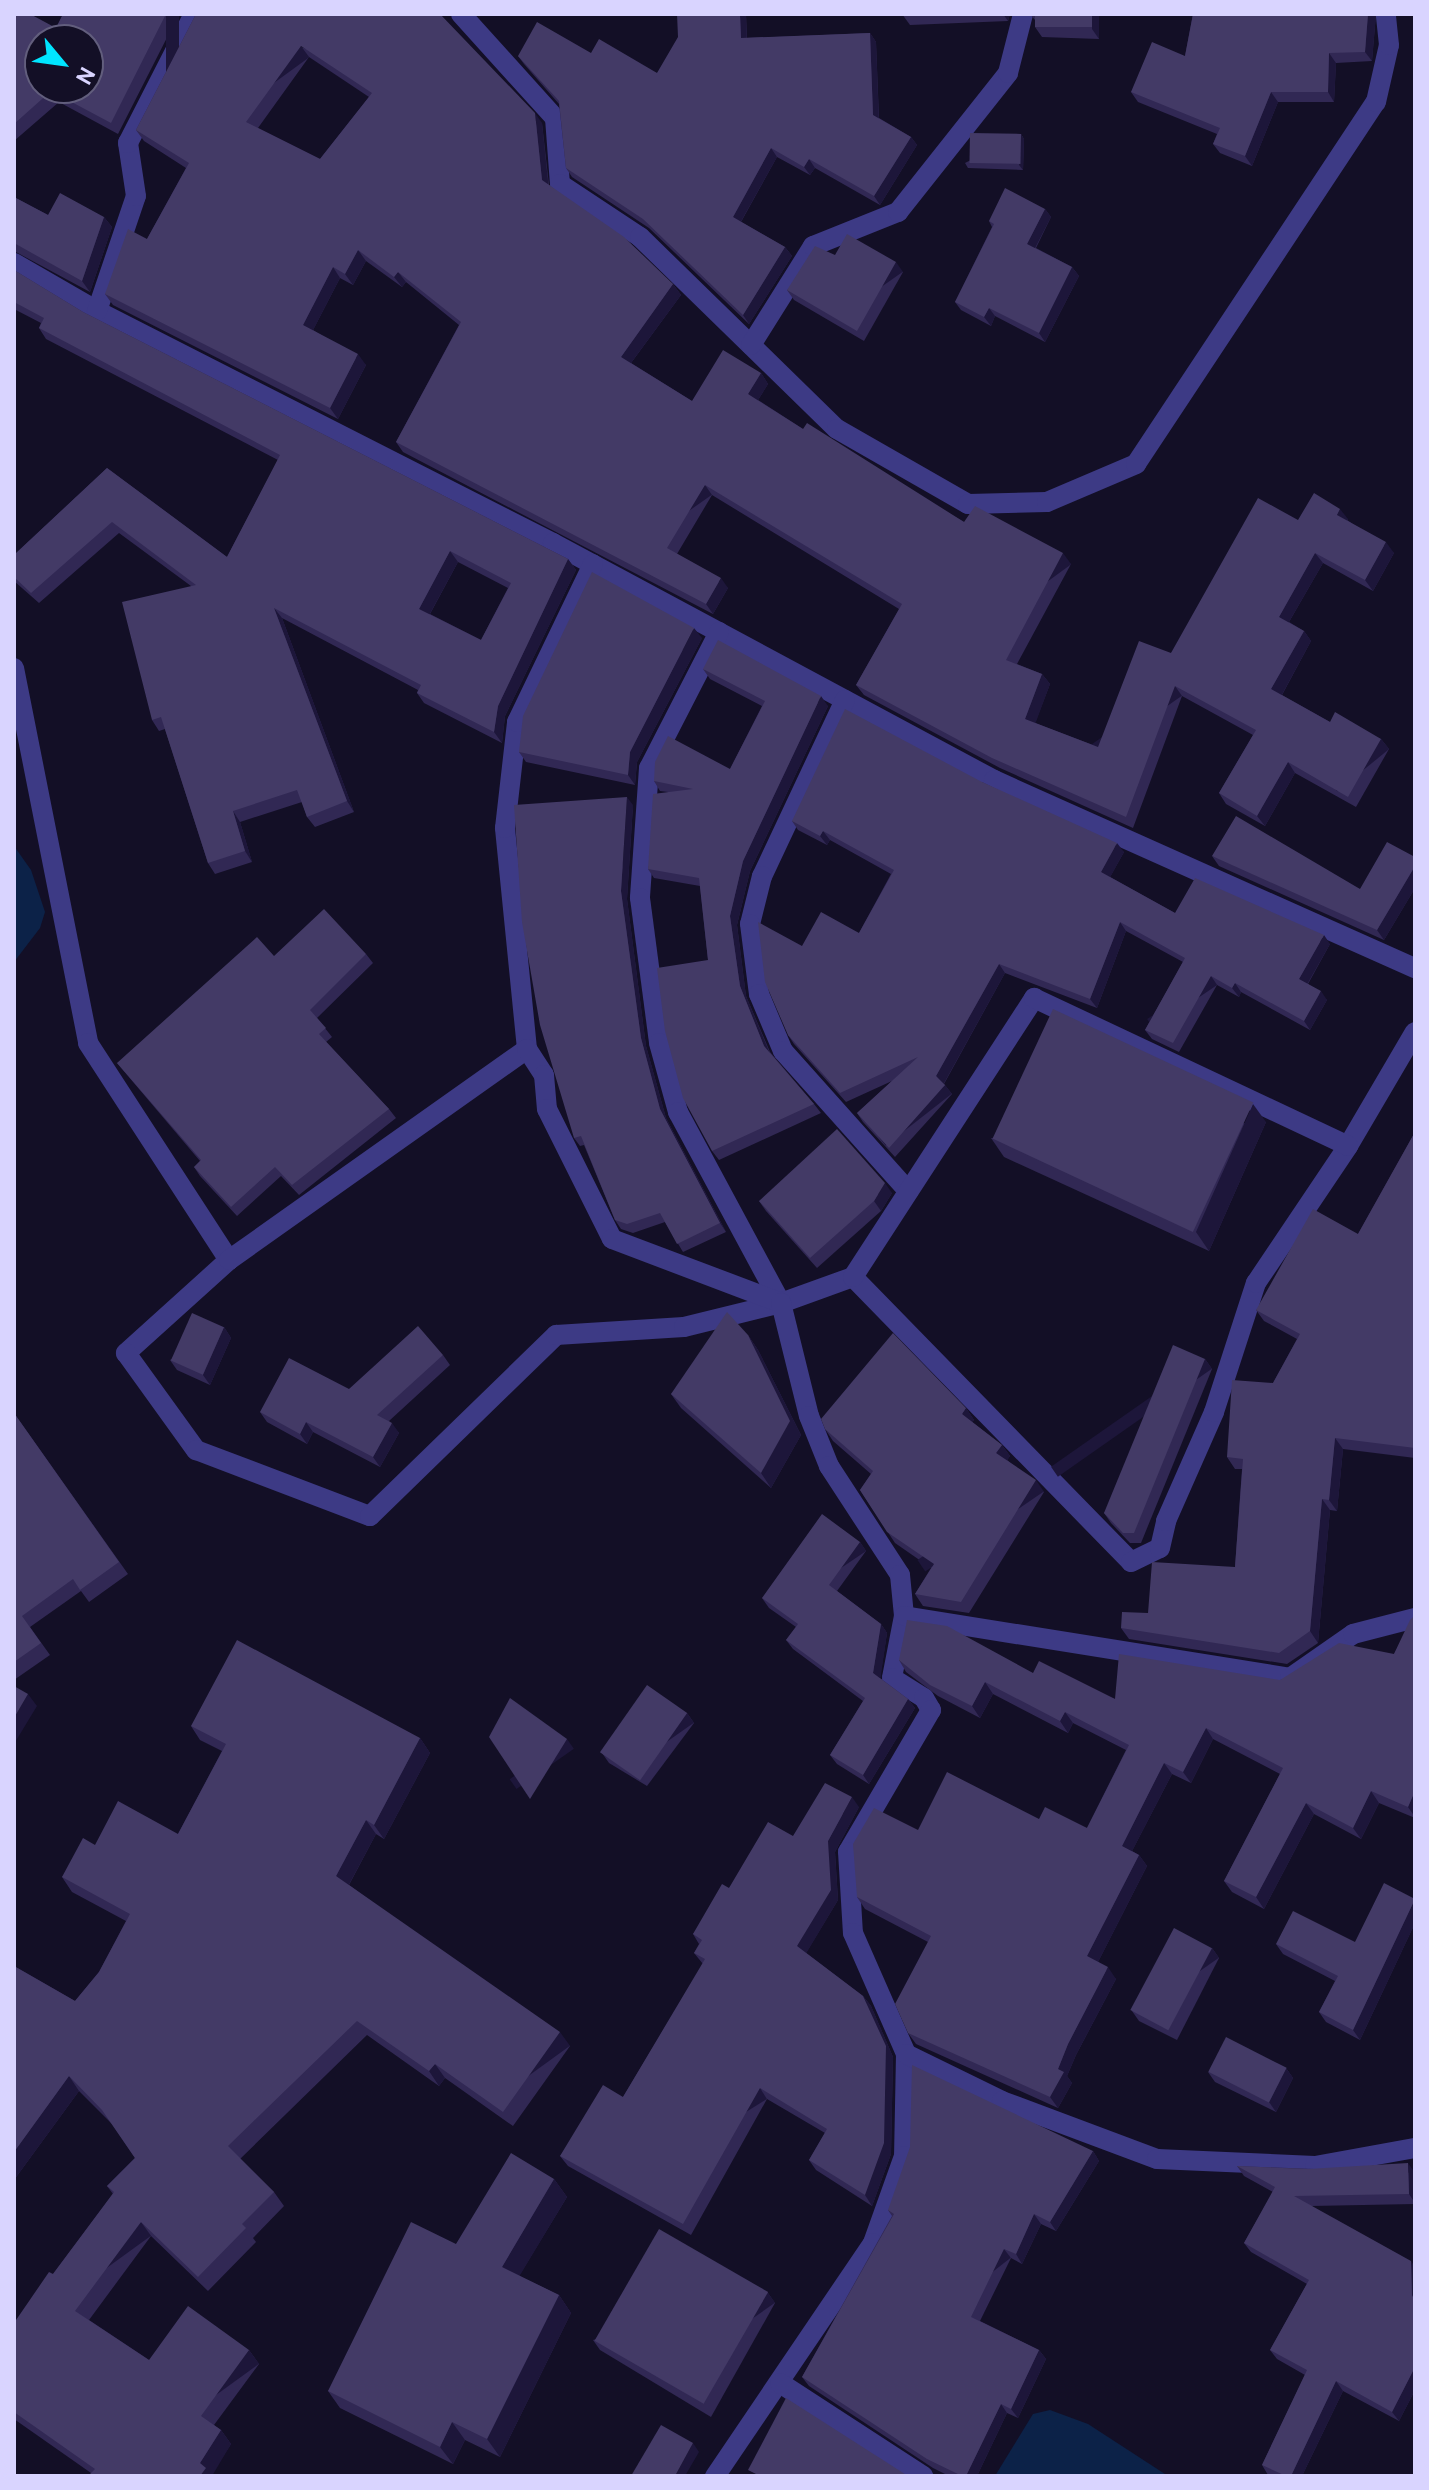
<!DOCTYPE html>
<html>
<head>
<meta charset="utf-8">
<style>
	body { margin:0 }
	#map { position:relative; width:1429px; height:2490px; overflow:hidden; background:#130f26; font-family:Overpass,sans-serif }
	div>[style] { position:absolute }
	.water>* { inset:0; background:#0c2248 }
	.minor>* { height:20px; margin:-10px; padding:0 10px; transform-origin:10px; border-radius:10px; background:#3d3a85 }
	.wall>* { inset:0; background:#312854 }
	.shaded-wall>* { inset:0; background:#1d163a; transform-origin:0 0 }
	.building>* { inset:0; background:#433a66; transform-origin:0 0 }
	span { translate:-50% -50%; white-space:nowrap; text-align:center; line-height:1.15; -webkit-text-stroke:8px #130f26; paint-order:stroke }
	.frame { position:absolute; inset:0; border:16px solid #d9d4ff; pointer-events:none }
	.north { position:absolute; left:24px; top:24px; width:80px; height:80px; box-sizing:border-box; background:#130f26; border:2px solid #625e7d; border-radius:50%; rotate:119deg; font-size:22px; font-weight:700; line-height:32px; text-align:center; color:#d9d4ff }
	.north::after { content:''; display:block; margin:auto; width:28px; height:36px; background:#00e5ff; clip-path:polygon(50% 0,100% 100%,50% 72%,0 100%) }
</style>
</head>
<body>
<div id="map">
	<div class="water">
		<i style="clip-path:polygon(14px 846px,31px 870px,45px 912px,40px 928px,14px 962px)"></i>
		<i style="clip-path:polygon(1050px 2410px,1088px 2424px,1168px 2476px,995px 2476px,1033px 2414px)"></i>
	</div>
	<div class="minor">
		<i style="left:461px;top:14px;width:140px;rotate:47.9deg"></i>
		<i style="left:555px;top:118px;width:66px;rotate:85.7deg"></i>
		<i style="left:560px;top:184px;width:96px;rotate:33.5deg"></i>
		<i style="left:640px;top:237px;width:275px;rotate:44.3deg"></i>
		<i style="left:837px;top:429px;width:151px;rotate:29.8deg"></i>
		<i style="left:968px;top:504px;width:79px;rotate:-1.5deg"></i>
		<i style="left:1047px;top:502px;width:97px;rotate:-23.1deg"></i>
		<i style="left:1136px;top:464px;width:434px;rotate:-56.5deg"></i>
		<i style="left:1376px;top:102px;width:58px;rotate:-77.2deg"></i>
		<i style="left:1389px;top:45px;width:31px;rotate:-96deg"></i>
		<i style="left:14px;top:263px;width:96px;rotate:30deg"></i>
		<i style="left:97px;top:311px;width:512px;rotate:26.97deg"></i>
		<i style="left:553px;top:543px;width:501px;rotate:28.25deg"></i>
		<i style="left:994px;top:780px;width:461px;rotate:24.1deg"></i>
		<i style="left:97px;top:311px;width:121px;rotate:-71.3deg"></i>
		<i style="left:136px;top:196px;width:54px;rotate:-98.6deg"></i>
		<i style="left:128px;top:143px;width:145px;rotate:-62.9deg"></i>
		<i style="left:751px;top:345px;width:117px;rotate:-57.9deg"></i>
		<i style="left:813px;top:246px;width:92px;rotate:-21.8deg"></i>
		<i style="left:898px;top:212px;width:177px;rotate:-51.6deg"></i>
		<i style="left:1008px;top:73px;width:61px;rotate:-75.7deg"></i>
		<i style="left:719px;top:632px;width:153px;rotate:117.2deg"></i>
		<i style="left:649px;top:768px;width:130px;rotate:94deg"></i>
		<i style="left:640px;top:898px;width:146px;rotate:82.5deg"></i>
		<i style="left:659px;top:1043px;width:72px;rotate:74.6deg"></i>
		<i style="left:678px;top:1112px;width:217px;rotate:61.7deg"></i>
		<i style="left:14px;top:668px;width:382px;rotate:78.8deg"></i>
		<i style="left:88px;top:1043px;width:259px;rotate:57deg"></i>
		<i style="left:229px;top:1260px;width:139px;rotate:137.9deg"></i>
		<i style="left:126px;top:1353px;width:120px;rotate:54.2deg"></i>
		<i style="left:196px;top:1450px;width:186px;rotate:20.8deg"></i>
		<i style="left:370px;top:1516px;width:260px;rotate:-44.2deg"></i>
		<i style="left:556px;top:1335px;width:128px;rotate:-3.6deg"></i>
		<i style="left:684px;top:1327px;width:100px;rotate:-13.9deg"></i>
		<i style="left:781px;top:1303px;width:77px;rotate:-19.9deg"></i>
		<i style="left:853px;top:1277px;width:398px;rotate:45.7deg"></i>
		<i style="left:1131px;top:1562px;width:32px;rotate:-26deg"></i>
		<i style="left:1160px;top:1548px;width:28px;rotate:-77deg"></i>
		<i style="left:1166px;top:1521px;width:119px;rotate:-66.2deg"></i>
		<i style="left:1214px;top:1412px;width:136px;rotate:-72deg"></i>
		<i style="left:1256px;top:1283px;width:165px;rotate:-56.1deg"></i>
		<i style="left:1348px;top:1146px;width:132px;rotate:-59.6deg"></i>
		<i style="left:845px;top:700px;width:195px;rotate:115.2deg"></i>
		<i style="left:762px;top:876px;width:49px;rotate:104deg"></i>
		<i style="left:750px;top:924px;width:71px;rotate:82.7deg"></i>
		<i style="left:759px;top:994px;width:62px;rotate:67.2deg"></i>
		<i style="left:783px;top:1051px;width:188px;rotate:48.2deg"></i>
		<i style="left:527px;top:1049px;width:222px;rotate:-95.7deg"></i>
		<i style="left:505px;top:828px;width:107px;rotate:-83.5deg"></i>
		<i style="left:517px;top:722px;width:175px;rotate:-64.3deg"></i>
		<i style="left:229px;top:1260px;width:365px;rotate:-35.3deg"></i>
		<i style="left:527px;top:1049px;width:31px;rotate:57deg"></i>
		<i style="left:544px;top:1075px;width:34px;rotate:85deg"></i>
		<i style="left:547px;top:1109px;width:145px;rotate:63.4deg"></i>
		<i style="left:612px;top:1239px;width:181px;rotate:20.7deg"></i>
		<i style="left:781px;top:1303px;width:116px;rotate:76.1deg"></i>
		<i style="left:809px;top:1416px;width:54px;rotate:68.2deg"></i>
		<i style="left:829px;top:1466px;width:130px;rotate:56.9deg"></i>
		<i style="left:900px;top:1575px;width:41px;rotate:84.4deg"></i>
		<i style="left:904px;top:1616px;width:63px;rotate:101deg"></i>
		<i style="left:892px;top:1678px;width:38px;rotate:32deg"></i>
		<i style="left:924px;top:1698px;width:14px;rotate:60deg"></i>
		<i style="left:931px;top:1710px;width:164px;rotate:120.3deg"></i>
		<i style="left:848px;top:1852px;width:81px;rotate:86.5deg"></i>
		<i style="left:853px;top:1933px;width:132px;rotate:66.3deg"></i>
		<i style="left:906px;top:2054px;width:102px;rotate:91.1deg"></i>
		<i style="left:904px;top:2156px;width:92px;rotate:109.6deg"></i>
		<i style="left:873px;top:2243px;width:282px;rotate:124.1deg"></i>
		<i style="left:853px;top:1277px;width:333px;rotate:-57deg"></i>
		<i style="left:1034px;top:998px;width:347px;rotate:25.2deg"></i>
		<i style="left:904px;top:1616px;width:391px;rotate:9.1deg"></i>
		<i style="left:1290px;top:1678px;width:77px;rotate:-34.9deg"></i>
		<i style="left:1353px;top:1634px;width:64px;rotate:-14.5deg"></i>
		<i style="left:906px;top:2054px;width:107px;rotate:26.1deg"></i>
		<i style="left:1002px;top:2101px;width:165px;rotate:20.5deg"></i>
		<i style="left:1157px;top:2159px;width:158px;rotate:2.5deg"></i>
		<i style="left:1315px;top:2166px;width:102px;rotate:-10.2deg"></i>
		<i style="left:780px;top:2383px;width:171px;rotate:33deg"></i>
	</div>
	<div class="wall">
		<i style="clip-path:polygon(14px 14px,56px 28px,63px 14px,179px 14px,118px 134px,59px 102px,14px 141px)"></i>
		<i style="clip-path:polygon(evenodd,196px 14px,542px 123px,549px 185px,673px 284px,681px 295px,631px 363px,692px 401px,761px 373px,768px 384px,758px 400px,803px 429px,964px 522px,1071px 564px,1017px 664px,1042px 674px,1050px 684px,1035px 723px,1098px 747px,1171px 653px,1298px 520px,1348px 519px,1347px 520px,1394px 553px,1373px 591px,1323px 563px,1289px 622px,1304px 631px,1311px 641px,1282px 695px,1330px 722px,1381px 739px,1389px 749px,1356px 807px,1295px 773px,1265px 826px,1226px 804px,1219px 793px,1253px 735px,1182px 696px,1133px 828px,1000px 768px,864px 695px,856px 685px,899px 609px,712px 495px,677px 554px,728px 588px,713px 614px,403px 452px,396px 442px,459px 325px,406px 282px,402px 287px,366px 261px,353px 285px,340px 278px,313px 330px,366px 365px,338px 419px,113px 305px,105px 294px,147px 239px,186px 168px,144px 141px,136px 130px,196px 14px,309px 57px,369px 97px,320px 159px,258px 128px,309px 57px)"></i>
		<i style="clip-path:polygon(746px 14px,747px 38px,870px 33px,876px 42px,879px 118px,911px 137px,917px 145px,880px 205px,815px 168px,810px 175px,777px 157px,741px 222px,785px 247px,792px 256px,749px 324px,649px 228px,572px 177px,566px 168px,559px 104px,524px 64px,518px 56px,591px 53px,657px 73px)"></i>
		<i style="clip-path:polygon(902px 14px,1010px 14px,1008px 21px,910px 25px)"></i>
		<i style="clip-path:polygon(1030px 14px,1099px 14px,1099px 39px,1042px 37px,1035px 27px,1035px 20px)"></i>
		<i style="clip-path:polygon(1193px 14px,1376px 14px,1372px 61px,1336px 63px,1334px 102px,1278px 102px,1252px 166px,1220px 153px,1213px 144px,1217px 134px,1138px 102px,1131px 92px,1185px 56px)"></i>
		<i style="clip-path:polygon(1021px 134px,1024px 139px,1023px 170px,968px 168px,965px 163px)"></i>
		<i style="clip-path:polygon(14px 197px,48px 215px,104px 217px,112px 227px,90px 292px,14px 251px)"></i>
		<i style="clip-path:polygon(1045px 209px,1051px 217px,1036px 248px,1072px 267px,1079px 276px,1045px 342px,995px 316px,991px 326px,961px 310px,955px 302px,992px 227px,989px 221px)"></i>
		<i style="clip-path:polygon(835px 255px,903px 272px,864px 341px,794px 300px,787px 290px)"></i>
		<i style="clip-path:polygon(evenodd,14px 270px,83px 312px,568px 559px,576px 570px,505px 716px,502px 743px,424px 703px,417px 693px,418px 690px,282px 618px,354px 812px,315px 827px,307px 817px,302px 802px,240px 822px,252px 862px,215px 874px,208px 863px,165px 729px,159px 731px,152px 720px,191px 586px,119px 533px,39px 603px,14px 581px,14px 555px,107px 468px,227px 557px,278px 460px,46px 339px,39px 328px,41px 323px,14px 309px,14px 270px,458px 562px,508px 588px,481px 640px,430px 614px,458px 562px)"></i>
		<i style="clip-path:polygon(702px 638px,637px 762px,635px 785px,526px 762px,519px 752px)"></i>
		<i style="clip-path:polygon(703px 669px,828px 706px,750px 871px,737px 925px,746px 996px,770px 1052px,814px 1104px,821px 1113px,719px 1160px,712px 1151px,708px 960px,700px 886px,654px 878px,648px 869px,668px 792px,660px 791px,654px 781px,730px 769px,762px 706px,710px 679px)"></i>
		<i style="clip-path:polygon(982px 782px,1124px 852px,1110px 877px,1175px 913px,1330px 944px,1308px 984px,1327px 1000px,1310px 1030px,1241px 992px,1239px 997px,1217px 985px,1179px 1052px,1152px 1039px,1145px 1030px,1183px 962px,1126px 931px,1097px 1008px,1005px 973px,944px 1084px,952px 1094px,895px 1157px,863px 1122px,857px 1113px,892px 1081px,846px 1102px,794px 1044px,788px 1035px,802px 946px,859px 933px,891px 874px,830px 840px,827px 845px,798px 830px,792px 821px)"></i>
		<i style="clip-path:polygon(633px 805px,627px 899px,646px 1046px,666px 1118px,726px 1232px,683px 1252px,665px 1222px,633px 1233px,621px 1229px,615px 1220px,584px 1145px,580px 1146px,574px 1138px)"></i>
		<i style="clip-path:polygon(1212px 856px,1360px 889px,1415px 857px,1415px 888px,1384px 940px,1219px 866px)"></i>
		<i style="clip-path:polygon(366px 954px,373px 963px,317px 1018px,332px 1037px,326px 1042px,389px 1109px,396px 1118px,299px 1195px,281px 1176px,237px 1216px,200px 1176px,194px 1167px,200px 1161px,117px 1063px)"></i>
		<i style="clip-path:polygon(1266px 1122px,1209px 1251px,1004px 1157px,991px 1138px)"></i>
		<i style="clip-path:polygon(1415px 1132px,1415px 1458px,1343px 1449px,1337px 1511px,1330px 1510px,1318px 1643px,1287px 1664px,1129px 1639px,1121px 1628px,1235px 1567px,1242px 1469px,1235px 1469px,1227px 1457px,1273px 1383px,1297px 1339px,1264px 1321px,1256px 1310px,1358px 1234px)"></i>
		<i style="clip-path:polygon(892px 1193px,881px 1211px,817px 1268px,766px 1211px,759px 1201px)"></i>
		<i style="clip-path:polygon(224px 1327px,231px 1338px,210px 1385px,177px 1370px,170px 1360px)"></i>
		<i style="clip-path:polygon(748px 1335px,758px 1350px,801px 1435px,771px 1488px,681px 1408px,671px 1394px)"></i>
		<i style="clip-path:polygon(443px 1355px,450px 1365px,389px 1421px,399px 1433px,380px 1467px,313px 1432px,307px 1444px,267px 1422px,260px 1412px,349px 1389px)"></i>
		<i style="clip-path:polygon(1205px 1359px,1212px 1369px,1141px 1543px,1130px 1543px,1111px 1523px,1104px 1513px)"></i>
		<i style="clip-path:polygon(966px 1408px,974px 1420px,972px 1422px,1002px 1445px,1010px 1456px,1007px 1460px,1044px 1492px,969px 1613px,923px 1606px,915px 1594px,931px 1568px,895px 1543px,860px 1490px,871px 1474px,833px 1441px,825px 1429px)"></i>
		<i style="clip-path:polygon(14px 1413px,128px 1574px,89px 1602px,81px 1591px,30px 1627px,50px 1655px,14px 1680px)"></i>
		<i style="clip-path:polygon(860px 1542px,866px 1551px,837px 1591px,881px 1624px,887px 1633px,880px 1678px,908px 1699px,915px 1708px,869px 1784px,837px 1764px,830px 1755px,863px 1701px,793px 1649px,786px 1640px,796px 1627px,769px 1608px,762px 1598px)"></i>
		<i style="clip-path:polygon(1415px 1615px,1415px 1818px,1379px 1803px,1361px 1839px,1314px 1814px,1264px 1909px,1232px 1892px,1224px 1881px,1280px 1774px,1213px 1739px,1191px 1783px,1172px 1774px,1132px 1851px,1139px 1855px,1147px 1866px,1098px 1962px,1116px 1979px,1076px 2055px,1067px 2076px,1072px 2083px,1058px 2108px,916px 2044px,908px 2033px,928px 1942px,865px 1909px,857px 1897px,918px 1830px,1039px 1819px,1087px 1828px,1126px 1750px,1073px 1723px,1068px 1733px,993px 1694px,980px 1718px,938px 1696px,906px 1672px,899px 1660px,1033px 1673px,1115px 1699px,1280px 1680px,1394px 1654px)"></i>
		<i style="clip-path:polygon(687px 1713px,694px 1723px,647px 1786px,609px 1763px,602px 1753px)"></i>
		<i style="clip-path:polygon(191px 1726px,420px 1738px,430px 1753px,384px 1839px,376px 1834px,349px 1885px,570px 2046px,513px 2126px,445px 2078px,439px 2086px,367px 2035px,240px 2159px,274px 2192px,284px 2206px,253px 2238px,256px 2242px,208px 2291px,151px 2236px,89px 2320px,149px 2360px,249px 2350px,259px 2364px,214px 2425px,221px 2430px,231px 2444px,211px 2475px,91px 2473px,14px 2419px,14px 2323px,53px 2274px,113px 2194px,107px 2186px,135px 2158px,112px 2124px,79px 2091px,14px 2180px,14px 1966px,75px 2001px,99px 1972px,126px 1921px,72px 1892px,62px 1877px,95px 1845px,178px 1834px,222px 1751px,200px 1740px)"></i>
		<i style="clip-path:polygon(859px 1807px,835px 1852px,838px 1900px,806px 1953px,863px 1996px,871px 2006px,893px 2057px,891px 2154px,872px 2206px,816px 2170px,809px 2160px,825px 2133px,767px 2099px,691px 2235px,568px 2166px,560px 2156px,623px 2097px,703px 1964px,694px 1953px,699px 1944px,693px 1934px,729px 1888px,793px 1836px)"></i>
		<i style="clip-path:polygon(1415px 1899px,1415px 1923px,1360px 2040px,1326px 2022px,1319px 2012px,1335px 1981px,1283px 1954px,1276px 1944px,1355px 1942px)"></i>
		<i style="clip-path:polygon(1212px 1948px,1219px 1958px,1177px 2040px,1139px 2021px,1132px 2011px)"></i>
		<i style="clip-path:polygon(1286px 2068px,1293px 2078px,1276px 2112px,1215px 2082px,1208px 2072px)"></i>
		<i style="clip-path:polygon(1093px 2151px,1099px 2161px,1056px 2231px,1041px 2224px,1022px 2264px,1011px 2258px,980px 2321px,1039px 2350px,1046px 2359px,1018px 2418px,1007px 2413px,977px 2476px,949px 2476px,933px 2468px,809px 2386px,802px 2377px,892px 2216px,888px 2210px)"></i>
		<i style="clip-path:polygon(1237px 2166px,1415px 2173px,1415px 2204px,1311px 2206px,1415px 2267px,1415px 2390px,1399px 2421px,1343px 2391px,1302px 2476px,1271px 2476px,1268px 2475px,1262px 2465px,1305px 2375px,1277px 2359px,1270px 2350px,1307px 2284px,1251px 2252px,1244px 2243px,1273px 2192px,1244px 2176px)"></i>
		<i style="clip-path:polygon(554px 2179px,567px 2197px,519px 2276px,559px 2295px,571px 2313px,500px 2457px,465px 2440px,453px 2464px,340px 2408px,328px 2391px,456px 2244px)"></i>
		<i style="clip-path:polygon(768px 2293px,775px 2303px,711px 2417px,600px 2350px,593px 2340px)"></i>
	</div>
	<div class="shaded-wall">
		<i style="left:166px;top:14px;width:13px;height:122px"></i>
		<i style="clip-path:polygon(740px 14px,746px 14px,747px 47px,741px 38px)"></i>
		<i style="clip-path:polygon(1003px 14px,1010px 14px,1008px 21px)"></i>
		<i style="clip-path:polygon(1092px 14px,1099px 14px,1099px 39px,1092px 29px)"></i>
		<i style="clip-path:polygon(1368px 14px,1376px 14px,1372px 61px,1365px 52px)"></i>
		<i style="clip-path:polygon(870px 33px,876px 42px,879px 124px,873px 115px)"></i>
		<i style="left:301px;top:46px;width:14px;height:94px;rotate:54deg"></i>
		<i style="clip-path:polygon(1329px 53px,1336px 63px,1334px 102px,1328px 92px)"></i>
		<i style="clip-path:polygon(1271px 92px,1278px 102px,1252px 166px,1245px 156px)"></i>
		<i style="clip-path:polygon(535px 113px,542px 123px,549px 191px,542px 180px)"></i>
		<i style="clip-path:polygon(1021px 134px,1024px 139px,1023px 170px,1019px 165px)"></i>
		<i style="clip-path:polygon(911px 137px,917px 145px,880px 205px,874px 196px)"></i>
		<i style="clip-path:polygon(771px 148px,777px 157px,739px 225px,733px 217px)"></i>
		<i style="clip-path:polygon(809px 159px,815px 168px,810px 175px,804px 167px)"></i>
		<i style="clip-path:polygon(1045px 209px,1051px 217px,1033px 252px,1027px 244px)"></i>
		<i style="clip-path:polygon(104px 217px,112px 227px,90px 292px,82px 281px)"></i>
		<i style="clip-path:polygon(785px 247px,792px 256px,749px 324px,743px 315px)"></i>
		<i style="clip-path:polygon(358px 250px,366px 261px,353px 285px,345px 274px)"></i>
		<i style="left:896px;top:262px;width:12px;height:79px;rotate:55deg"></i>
		<i style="clip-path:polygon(333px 267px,340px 278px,310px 336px,303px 325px)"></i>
		<i style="clip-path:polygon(1072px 267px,1079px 276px,1045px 342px,1039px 333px)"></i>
		<i style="clip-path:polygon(398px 272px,406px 282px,402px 287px,394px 277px)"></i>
		<i style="clip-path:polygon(673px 284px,681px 295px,628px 367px,621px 357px)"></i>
		<i style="clip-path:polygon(989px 308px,995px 316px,991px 326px,984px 317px)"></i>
		<i style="clip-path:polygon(358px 354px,366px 365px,338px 419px,330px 408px)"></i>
		<i style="clip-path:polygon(761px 373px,768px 384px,755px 405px,748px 394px)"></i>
		<i style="left:705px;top:485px;width:12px;height:74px;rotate:55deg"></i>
		<i style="clip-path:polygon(1340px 509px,1348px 519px,1344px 525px,1337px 515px)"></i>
		<i style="clip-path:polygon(1386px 542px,1394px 553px,1373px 591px,1365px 580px)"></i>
		<i style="clip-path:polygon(450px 551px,458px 562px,427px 619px,419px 609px)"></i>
		<i style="left:1063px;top:553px;width:14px;height:121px;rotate:54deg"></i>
		<i style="clip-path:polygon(1315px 553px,1323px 563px,1286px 627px,1279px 617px)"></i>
		<i style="clip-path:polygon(568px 559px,576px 570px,505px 716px,502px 743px,494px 732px,498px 706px)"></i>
		<i style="clip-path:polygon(721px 578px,728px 588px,713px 614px,706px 604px)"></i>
		<i style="clip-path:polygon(274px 608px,282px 618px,354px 812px,347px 801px)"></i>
		<i style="clip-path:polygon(694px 628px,702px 638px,637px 762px,635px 785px,628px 775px,630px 752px)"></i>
		<i style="clip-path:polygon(1304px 631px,1311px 641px,1279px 700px,1271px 689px)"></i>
		<i style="clip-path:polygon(1042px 674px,1050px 684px,1033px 730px,1025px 719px)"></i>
		<i style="left:1175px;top:686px;width:12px;height:140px;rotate:55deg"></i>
		<i style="clip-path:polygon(821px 696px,828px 706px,750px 871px,737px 925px,746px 996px,771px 1056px,764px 1046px,740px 986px,730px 916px,743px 861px)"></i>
		<i style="left:1381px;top:739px;width:13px;height:67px;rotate:51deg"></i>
		<i style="clip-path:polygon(1288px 762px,1295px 773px,1265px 826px,1257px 816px)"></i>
		<i style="clip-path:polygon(627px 797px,633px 805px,627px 899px,646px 1046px,666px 1118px,726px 1232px,720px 1223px,660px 1109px,641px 1038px,621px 891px)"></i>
		<i style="clip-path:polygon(233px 811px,240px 822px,252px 862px,245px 851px)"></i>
		<i style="clip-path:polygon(823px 831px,830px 840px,827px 845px,820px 836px)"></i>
		<i style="clip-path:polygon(1117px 843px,1124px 852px,1108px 881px,1101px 872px)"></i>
		<i style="clip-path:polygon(1415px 866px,1415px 888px,1384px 940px,1377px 930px)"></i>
		<i style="clip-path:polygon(1120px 922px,1126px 931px,1097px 1008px,1090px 999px)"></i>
		<i style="clip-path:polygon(1324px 935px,1330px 944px,1305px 988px,1299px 979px)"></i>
		<i style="clip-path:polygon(999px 964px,1005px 973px,943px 1085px,936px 1076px)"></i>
		<i style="left:1211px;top:976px;width:11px;height:77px;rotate:56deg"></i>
		<i style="clip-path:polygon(1235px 983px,1241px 992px,1239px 997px,1232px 988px)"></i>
		<i style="clip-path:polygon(1321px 991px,1327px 1000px,1310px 1030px,1304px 1021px)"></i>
		<i style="left:945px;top:1085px;width:11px;height:84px;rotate:52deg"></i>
		<i style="clip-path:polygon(1253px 1104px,1266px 1122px,1209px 1251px,1196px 1232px)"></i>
		<i style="clip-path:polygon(885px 1183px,892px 1193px,881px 1211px,874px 1201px)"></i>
		<i style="clip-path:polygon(224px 1327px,231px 1338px,210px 1385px,203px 1375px)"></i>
		<i style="clip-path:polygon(748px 1335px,758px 1350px,801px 1435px,771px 1488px,761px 1473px)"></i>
		<i style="left:1205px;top:1359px;width:12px;height:188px;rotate:55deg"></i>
		<i style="clip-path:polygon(966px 1408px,974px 1420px,970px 1426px,962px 1414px)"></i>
		<i style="clip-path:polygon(306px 1422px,313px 1432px,307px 1444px,300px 1434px)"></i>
		<i style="clip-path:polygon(392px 1423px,399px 1433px,380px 1467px,373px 1457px)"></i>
		<i style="clip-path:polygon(1335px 1438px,1343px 1449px,1337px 1511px,1329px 1500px)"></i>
		<i style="clip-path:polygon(1002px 1445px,1010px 1456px,1004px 1465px,996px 1453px)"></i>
		<i style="left:1036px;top:1480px;width:14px;height:143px;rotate:56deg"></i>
		<i style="clip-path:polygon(1322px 1499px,1330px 1510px,1318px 1643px,1310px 1631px)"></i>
		<i style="left:860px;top:1542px;width:11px;height:53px;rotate:56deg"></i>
		<i style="clip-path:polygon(881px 1624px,887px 1633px,880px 1682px,873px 1673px)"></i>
		<i style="clip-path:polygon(985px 1682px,993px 1694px,980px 1718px,972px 1706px)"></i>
		<i style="clip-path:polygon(28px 1694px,37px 1706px,14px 1744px,14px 1718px)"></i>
		<i style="clip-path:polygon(908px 1699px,915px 1708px,869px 1784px,863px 1775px)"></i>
		<i style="clip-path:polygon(1065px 1712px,1073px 1723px,1068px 1733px,1060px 1721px)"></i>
		<i style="left:687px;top:1713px;width:12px;height:79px;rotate:55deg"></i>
		<i style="clip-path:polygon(1206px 1728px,1213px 1739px,1191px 1783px,1183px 1772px)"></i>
		<i style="clip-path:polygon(420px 1738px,430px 1753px,384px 1839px,374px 1825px)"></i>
		<i style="left:567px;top:1739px;width:12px;height:70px;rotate:55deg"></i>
		<i style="clip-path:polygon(1164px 1763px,1172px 1774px,1129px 1857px,1122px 1846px)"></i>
		<i style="clip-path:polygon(1371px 1791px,1379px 1803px,1361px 1839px,1353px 1828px)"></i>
		<i style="clip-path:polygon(1415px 1791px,1415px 1817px,1408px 1807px)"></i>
		<i style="clip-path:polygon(852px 1797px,859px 1807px,835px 1852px,838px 1900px,804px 1957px,797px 1946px,828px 1841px)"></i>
		<i style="clip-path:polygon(1306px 1803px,1314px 1814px,1264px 1909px,1256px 1897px)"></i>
		<i style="clip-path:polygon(366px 1820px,376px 1834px,346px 1890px,336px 1876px)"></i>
		<i style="clip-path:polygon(1139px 1855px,1147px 1866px,1095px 1968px,1087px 1956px)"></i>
		<i style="clip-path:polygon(1415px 1899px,1415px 1923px,1360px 2040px,1353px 2030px)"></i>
		<i style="left:1212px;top:1948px;width:12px;height:92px;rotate:55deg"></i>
		<i style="clip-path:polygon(1108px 1967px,1116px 1979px,1076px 2055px,1067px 2076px,1072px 2083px,1058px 2108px,1050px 2097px,1058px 2069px,1068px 2044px)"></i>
		<i style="clip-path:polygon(863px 1996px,871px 2006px,893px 2057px,891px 2154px,872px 2206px,865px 2195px)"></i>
		<i style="left:560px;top:2032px;width:17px;height:98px;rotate:54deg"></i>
		<i style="clip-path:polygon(435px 2064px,445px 2078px,439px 2086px,429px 2071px)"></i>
		<i style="clip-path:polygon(1286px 2068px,1293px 2078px,1276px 2112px,1269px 2102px)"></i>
		<i style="clip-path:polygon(69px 2076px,79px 2091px,14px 2180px,14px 2152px)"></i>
		<i style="left:760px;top:2088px;width:13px;height:156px;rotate:58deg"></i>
		<i style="clip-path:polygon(1093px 2151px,1099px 2161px,1056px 2231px,1050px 2222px)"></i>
		<i style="clip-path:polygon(1408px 2163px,1415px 2173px,1415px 2203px,1409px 2194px)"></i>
		<i style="clip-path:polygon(554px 2179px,567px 2197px,514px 2285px,502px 2267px)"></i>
		<i style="clip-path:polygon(1034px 2214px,1041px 2224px,1022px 2264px,1016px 2254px)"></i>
		<i style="left:141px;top:2222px;width:17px;height:111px;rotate:54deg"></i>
		<i style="left:1004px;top:2249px;width:11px;height:76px;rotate:52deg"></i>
		<i style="clip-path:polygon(1411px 2261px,1415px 2267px,1415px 2302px,1412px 2297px)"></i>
		<i style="left:768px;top:2293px;width:12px;height:131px;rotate:55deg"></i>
		<i style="clip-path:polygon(559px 2295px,571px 2313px,500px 2457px,487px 2439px)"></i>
		<i style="left:249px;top:2350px;width:17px;height:82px;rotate:54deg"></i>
		<i style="clip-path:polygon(1039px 2350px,1046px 2359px,1018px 2418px,1011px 2409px)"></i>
		<i style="clip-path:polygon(1415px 2367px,1415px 2390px,1399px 2421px,1392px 2412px)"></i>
		<i style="clip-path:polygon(1336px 2381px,1343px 2391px,1302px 2476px,1291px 2476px)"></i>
		<i style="clip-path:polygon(1001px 2404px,1007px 2413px,977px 2476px,966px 2476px)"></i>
		<i style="clip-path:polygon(452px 2422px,465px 2440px,453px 2464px,440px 2447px)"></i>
		<i style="clip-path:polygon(221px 2430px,231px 2444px,212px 2476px,200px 2476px,200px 2463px)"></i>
		<i style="clip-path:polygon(693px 2443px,699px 2452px,685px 2476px,675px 2476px)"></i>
	</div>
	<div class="building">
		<i style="clip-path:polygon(evenodd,14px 14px,30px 14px,56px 28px,63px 14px,166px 14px,111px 123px,51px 91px,14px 124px,14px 14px,40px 40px,88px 40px,88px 88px,40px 88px,40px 40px)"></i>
		<i style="clip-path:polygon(evenodd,196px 14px,440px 14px,535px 113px,542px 180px,624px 237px,673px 284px,621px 357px,692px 401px,723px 350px,761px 373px,748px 394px,803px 429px,807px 423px,964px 522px,975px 506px,1063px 553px,1006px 660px,1042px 674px,1025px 719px,1098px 747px,1139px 641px,1171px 653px,1258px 498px,1298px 520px,1314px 493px,1340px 509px,1337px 515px,1386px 542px,1365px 580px,1315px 553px,1279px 617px,1304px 631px,1271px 689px,1330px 722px,1335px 712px,1381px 739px,1348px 797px,1288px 762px,1257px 816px,1219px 793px,1256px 730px,1175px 686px,1126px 817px,992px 758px,856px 685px,902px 604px,705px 485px,667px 548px,721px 578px,706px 604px,396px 442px,461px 322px,398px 272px,394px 277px,358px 250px,345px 274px,333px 267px,303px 325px,358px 354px,330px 408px,105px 294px,128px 229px,147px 239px,189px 163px,136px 130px,196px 14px,301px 46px,372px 93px,320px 159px,246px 122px,301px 46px)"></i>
		<i style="clip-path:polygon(677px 14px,740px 14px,741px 38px,870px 33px,873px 115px,911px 137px,874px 196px,809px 159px,804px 167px,771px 148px,733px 217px,785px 247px,743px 315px,643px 219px,566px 168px,559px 101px,518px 56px,537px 22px,591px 53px,599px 39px,657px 73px,678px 37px)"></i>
		<i style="left:1035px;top:14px;width:57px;height:13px"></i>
		<i style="clip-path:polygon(1193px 14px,1368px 14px,1365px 52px,1329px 53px,1328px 92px,1271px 92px,1245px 156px,1213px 144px,1220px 128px,1131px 92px,1152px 42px,1185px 56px)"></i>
		<i style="left:970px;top:133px;width:51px;height:30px;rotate:1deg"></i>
		<i style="clip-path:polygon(1005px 188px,1045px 209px,1027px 244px,1072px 267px,1039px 333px,989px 308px,984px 317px,955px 302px,994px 224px,989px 221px)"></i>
		<i style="clip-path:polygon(60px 193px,104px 217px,82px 281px,14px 243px,14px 197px,48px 215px)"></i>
		<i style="clip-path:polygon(847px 234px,896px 262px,857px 331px,787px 290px,815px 246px,835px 255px)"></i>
		<i style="clip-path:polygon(evenodd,14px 270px,83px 312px,568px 559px,498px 706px,494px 732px,417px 693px,421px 685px,274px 608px,347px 801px,307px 817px,297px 790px,233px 811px,245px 851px,208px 863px,161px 717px,152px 720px,122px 602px,196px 585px,112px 522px,31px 593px,14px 577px,14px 555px,107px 468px,227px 557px,280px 455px,39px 328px,44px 318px,14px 302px,14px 270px,450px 551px,511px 583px,481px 640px,419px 609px,450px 551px)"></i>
		<i style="clip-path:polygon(592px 572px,694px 628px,630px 752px,628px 775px,519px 752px,523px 716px)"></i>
		<i style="clip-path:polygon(718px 640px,821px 696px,743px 861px,730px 916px,740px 986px,764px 1046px,814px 1104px,712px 1151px,683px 1098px,665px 1031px,657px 968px,708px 960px,699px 878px,648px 869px,653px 794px,693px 789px,654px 781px,655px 762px,668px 736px,730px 769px,765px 701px,703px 669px)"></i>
		<i style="clip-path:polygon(845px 709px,982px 782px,1117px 843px,1101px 872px,1175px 913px,1195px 878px,1324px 935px,1299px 979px,1321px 991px,1304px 1021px,1235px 983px,1232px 988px,1211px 976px,1173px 1043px,1145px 1030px,1185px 958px,1120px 922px,1090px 999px,999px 964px,936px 1076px,945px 1085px,889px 1148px,857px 1113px,918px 1057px,840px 1093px,788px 1035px,765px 982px,758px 922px,802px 946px,821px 912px,859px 933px,894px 870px,823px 831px,820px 836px,792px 821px)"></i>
		<i style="clip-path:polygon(627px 797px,621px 891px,641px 1038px,660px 1109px,720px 1223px,677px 1244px,660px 1213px,627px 1224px,615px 1220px,581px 1136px,574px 1138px,540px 1025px,522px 922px,514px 805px)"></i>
		<i style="clip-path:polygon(1236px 816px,1360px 889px,1387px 842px,1415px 857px,1415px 866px,1377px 930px,1212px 856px)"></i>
		<i style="clip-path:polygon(324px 909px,366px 954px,310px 1010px,326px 1028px,319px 1034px,389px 1109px,292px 1185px,275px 1167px,231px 1207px,194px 1167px,201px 1160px,117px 1063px,257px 937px,274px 956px)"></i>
		<i style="left:1053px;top:1009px;width:221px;height:143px;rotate:25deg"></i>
		<i style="clip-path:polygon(837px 1129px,885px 1183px,874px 1201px,810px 1258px,759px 1201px)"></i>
		<i style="clip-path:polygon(1415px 1132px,1415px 1448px,1335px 1438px,1329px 1500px,1322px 1499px,1310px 1631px,1279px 1653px,1121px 1628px,1122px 1612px,1148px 1613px,1152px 1562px,1235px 1567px,1243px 1459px,1227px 1457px,1232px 1380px,1273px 1383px,1300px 1334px,1256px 1310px,1313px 1209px,1358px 1234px)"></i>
		<i style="clip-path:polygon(727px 1312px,748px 1335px,790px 1421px,761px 1473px,671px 1394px)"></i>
		<i style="left:192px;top:1313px;width:35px;height:52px;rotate:24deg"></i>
		<i style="clip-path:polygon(418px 1326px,443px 1355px,377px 1415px,392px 1423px,373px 1457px,306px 1422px,300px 1434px,260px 1412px,289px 1358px,349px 1389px)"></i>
		<i style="clip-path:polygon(893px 1333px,966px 1408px,962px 1414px,1002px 1445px,996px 1453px,1036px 1480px,961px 1602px,915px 1594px,934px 1564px,887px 1532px,860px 1490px,873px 1471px,825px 1429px,821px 1419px)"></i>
		<i style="clip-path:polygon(1173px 1345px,1205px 1359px,1134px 1533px,1123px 1533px,1104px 1513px)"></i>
		<i style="clip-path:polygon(14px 1413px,119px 1562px,80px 1590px,73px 1579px,22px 1616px,41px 1643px,14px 1662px)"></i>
		<i style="clip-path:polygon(822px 1514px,860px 1542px,829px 1585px,881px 1624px,873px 1673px,908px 1699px,863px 1775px,830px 1755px,865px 1698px,786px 1640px,798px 1624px,762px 1598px)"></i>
		<i style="clip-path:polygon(1415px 1615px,1415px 1791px,1408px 1807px,1371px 1791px,1353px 1828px,1306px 1803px,1256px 1897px,1224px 1881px,1283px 1768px,1206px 1728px,1183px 1772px,1164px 1763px,1122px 1846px,1139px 1855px,1087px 1956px,1108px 1967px,1068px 2044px,1058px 2069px,1064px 2072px,1050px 2097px,908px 2033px,895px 2004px,931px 1936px,857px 1897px,853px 1844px,874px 1808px,918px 1830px,947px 1772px,1039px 1819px,1045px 1807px,1087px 1828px,1129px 1745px,1065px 1712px,1060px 1721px,985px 1682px,972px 1706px,930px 1685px,899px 1660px,907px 1620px,947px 1626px,1033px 1673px,1039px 1661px,1115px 1699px,1119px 1654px,1280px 1680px,1339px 1643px,1394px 1654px,1410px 1620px)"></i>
		<i style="clip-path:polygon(237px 1640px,420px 1738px,374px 1825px,366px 1820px,336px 1876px,560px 2032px,503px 2112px,435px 2064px,429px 2071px,357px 2021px,228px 2146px,274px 2192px,242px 2224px,246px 2228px,198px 2277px,141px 2222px,75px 2311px,149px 2360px,188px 2306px,249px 2350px,201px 2416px,221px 2430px,200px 2463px,206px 2468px,200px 2476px,88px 2476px,95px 2469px,14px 2412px,14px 2323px,49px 2272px,53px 2274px,114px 2192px,107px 2186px,135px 2158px,102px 2110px,69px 2076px,14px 2152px,14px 1966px,75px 2001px,99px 1972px,130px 1914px,62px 1877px,83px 1838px,95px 1845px,118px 1801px,178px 1834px,226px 1744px,191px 1726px)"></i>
		<i style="left:647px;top:1685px;width:49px;height:82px;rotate:35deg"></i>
		<i style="clip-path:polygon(14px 1686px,28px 1694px,14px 1718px)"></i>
		<i style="clip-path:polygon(510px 1698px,567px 1739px,530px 1799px,489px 1737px)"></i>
		<i style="clip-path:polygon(825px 1783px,852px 1797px,828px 1841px,831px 1890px,797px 1946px,863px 1996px,886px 2046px,884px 2143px,865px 2195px,809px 2160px,827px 2129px,760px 2088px,683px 2224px,560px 2156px,603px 2085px,623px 2097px,705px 1959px,694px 1953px,702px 1940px,693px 1934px,722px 1884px,729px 1888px,768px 1822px,793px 1836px)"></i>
		<i style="clip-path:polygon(1384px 1883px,1415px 1899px,1353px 2030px,1319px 2012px,1338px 1976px,1276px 1944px,1293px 1911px,1355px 1942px)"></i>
		<i style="left:1174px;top:1928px;width:43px;height:93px;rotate:28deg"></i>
		<i style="left:1226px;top:2037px;width:68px;height:39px;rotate:27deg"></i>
		<i style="clip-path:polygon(912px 2065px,1093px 2151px,1050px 2222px,1034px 2214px,1016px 2254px,1004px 2249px,971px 2317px,1039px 2350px,1011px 2409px,1001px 2404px,966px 2476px,962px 2476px,927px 2459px,802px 2377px,894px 2214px,888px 2210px,910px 2147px)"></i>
		<i style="clip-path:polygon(511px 2153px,554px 2179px,502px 2267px,559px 2295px,487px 2439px,452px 2422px,440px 2447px,328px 2391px,411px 2222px,456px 2244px)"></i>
		<i style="clip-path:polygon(1408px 2163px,1409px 2194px,1294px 2196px,1411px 2261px,1412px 2297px,1415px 2291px,1415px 2367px,1392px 2412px,1336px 2381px,1291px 2476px,1286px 2476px,1262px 2465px,1307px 2370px,1270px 2350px,1309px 2280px,1244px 2243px,1275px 2187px,1237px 2166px,1308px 2169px)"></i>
		<i style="left:659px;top:2229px;width:126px;height:129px;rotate:30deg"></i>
		<i style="clip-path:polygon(786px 2398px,908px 2476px,760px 2476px,748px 2470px)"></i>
		<i style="clip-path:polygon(661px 2425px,693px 2443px,675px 2476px,631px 2476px)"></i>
	</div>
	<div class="frame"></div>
	<div class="north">N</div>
</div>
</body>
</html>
